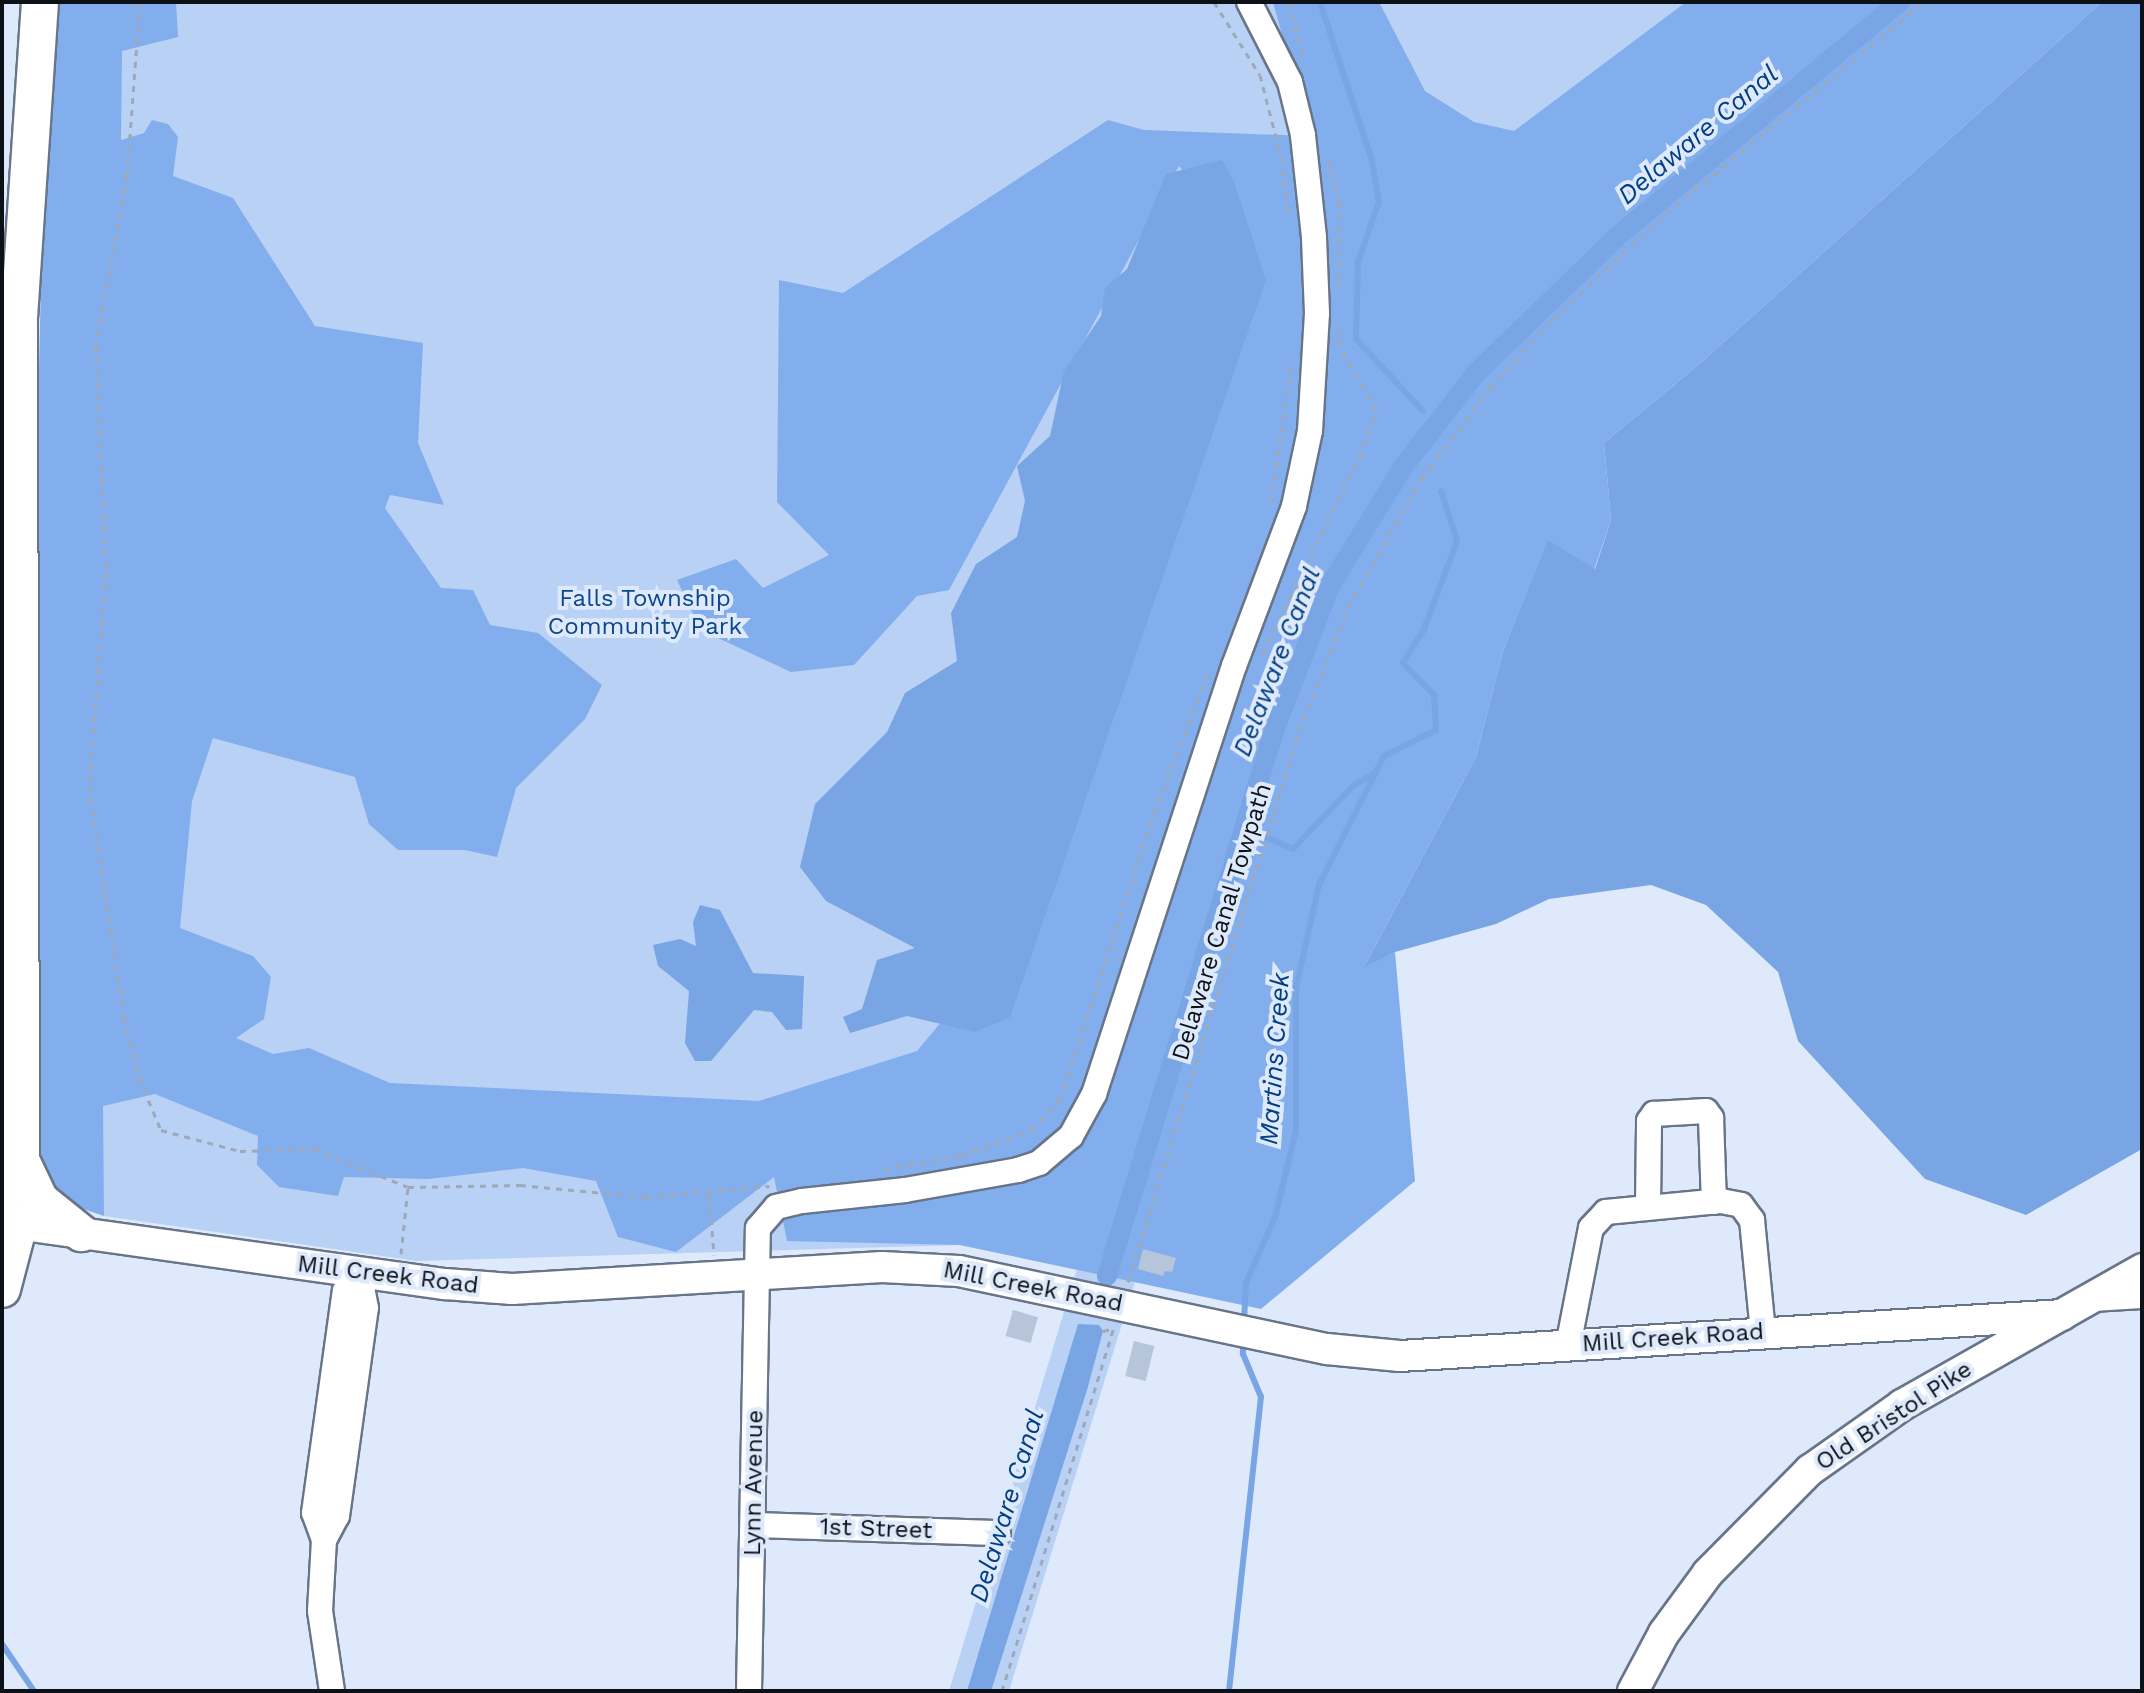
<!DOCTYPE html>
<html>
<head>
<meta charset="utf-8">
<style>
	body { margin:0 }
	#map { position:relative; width:2144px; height:1693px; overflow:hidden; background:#deeafb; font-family:"Work Sans",sans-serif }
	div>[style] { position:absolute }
	.green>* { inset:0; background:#b8d1f4 }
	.forest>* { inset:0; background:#82aeed }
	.water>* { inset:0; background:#79a5e4 }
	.stream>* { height:6px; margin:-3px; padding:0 3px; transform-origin:3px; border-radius:3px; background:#79a5e4 }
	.canal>* { height:20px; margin:-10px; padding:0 10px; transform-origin:10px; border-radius:10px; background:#79a5e4 }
	.building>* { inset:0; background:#b6c5d9; transform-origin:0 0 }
	.path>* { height:3px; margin-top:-1.5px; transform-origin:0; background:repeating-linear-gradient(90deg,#9ea8b6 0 6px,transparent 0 12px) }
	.roads { filter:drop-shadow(2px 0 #687588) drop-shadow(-2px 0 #687588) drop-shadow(0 2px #687588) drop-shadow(0 -2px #687588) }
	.minor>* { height:24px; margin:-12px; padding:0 12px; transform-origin:12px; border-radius:12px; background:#fff }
	.major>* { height:30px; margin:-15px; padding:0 15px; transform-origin:15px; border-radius:15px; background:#fff }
	.highway>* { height:36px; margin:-18px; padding:0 18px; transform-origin:18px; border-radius:18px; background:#fff }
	span { translate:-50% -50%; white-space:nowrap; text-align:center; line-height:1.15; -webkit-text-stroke:8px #deeafb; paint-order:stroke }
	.park-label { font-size:24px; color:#0c468f }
	.street-label { font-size:24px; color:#0c1118 }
	.water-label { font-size:26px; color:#013e86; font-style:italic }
	.frame { position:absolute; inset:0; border:4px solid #0c1118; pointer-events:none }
</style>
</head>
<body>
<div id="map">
	<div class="green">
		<i style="clip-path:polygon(52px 2px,1941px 2px,1781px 133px,1210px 1038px,1009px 1691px,949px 1691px,1077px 1269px,960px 1245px,417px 1261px,104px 1216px,60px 1201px)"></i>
	</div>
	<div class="forest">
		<i style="clip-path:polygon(52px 2px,176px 2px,178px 37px,122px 51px,121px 140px,144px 133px,152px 120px,168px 124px,178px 137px,173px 176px,233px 198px,315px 326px,423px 343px,418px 443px,444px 505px,390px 495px,385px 508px,441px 588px,473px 590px,490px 625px,538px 633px,602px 685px,585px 719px,516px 788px,497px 857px,465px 850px,398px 850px,369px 824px,355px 777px,213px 738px,192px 801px,180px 928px,253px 956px,271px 977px,264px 1019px,236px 1038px,273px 1054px,309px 1048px,390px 1083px,759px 1101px,917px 1051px,988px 966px,1233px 230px,1179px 166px,949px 590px,917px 596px,854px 665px,791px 672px,701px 630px,677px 580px,736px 559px,763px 588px,829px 555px,777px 502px,779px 280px,843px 293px,1108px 120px,1144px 130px,1310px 136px,1273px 2px,1379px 2px,1425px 91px,1474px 122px,1514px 131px,1686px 2px,2102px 2px,1696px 367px,1604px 443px,1611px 520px,1594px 570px,1548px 541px,1503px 651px,1476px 757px,1365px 965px,1395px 952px,1415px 1181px,1261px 1309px,960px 1245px,787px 1241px,774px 1177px,676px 1252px,618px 1237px,596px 1181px,523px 1168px,428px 1179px,344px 1177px,338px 1196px,279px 1187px,257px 1165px,258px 1136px,155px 1094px,103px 1106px,104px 1216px,60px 1201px,33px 1153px,31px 727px,44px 145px)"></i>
	</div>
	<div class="water">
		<i style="clip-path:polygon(2102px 2px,2142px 2px,2142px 1149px,2026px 1215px,1925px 1179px,1798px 1041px,1778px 972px,1706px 905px,1651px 885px,1549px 899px,1496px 924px,1395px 952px,1364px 967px,1476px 757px,1503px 651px,1548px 540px,1595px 569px,1611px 520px,1604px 443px,1696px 367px)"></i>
		<i style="clip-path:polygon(1222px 160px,1234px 182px,1266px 280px,1010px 1017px,975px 1032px,907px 1016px,850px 1033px,843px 1017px,862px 1009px,877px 960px,915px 948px,826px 901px,800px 867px,815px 804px,887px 732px,905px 693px,957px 661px,951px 613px,976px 564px,1017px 537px,1025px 501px,1017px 466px,1050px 436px,1064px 371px,1101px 316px,1105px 288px,1127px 269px,1166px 174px)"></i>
		<i style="clip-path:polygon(700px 905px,720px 910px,753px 973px,804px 976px,802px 1029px,786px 1030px,772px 1012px,754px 1010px,711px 1061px,695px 1061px,685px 1043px,689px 991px,658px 966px,653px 945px,680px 939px,696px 946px,693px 922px)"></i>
		<i style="clip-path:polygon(1078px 1324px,1099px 1325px,1103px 1331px,1087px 1390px,991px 1691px,967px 1691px)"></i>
	</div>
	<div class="stream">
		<i style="left:1320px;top:2px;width:167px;rotate:71.9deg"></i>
		<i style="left:1372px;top:161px;width:42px;rotate:80.3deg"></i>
		<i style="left:1379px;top:202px;width:64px;rotate:109.3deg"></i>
		<i style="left:1358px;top:262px;width:77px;rotate:91.5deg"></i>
		<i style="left:1356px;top:339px;width:98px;rotate:47.1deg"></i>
		<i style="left:1243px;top:827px;width:55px;rotate:23.7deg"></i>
		<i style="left:1293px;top:849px;width:87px;rotate:-46.4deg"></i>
		<i style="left:1353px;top:786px;width:27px;rotate:-31deg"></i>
		<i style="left:1244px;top:1321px;width:38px;rotate:-87deg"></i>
		<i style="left:1246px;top:1283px;width:72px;rotate:-66.3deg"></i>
		<i style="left:1275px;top:1217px;width:89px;rotate:-76.3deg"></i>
		<i style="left:1296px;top:1131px;width:143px;rotate:-90deg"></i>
		<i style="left:1296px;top:988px;width:106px;rotate:-77.4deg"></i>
		<i style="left:1319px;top:885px;width:144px;rotate:-63.3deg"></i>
		<i style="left:1384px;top:756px;width:58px;rotate:-26.6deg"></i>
		<i style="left:1436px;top:730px;width:35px;rotate:-93deg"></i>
		<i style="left:1434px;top:695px;width:45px;rotate:-134.1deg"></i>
		<i style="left:1403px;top:663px;width:40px;rotate:-58deg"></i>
		<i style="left:1424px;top:629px;width:94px;rotate:-69.4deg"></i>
		<i style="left:1457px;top:541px;width:52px;rotate:-107.7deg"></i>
		<i style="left:2px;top:1644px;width:57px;rotate:55.8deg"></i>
		<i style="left:1229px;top:1691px;width:296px;rotate:-83.8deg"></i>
		<i style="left:1261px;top:1397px;width:47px;rotate:-112.7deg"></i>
		<i style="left:1243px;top:1354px;width:14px;rotate:-90deg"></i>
	</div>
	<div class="canal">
		<i style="left:1107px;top:1276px;width:570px;rotate:-72.96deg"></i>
		<i style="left:1274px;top:731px;width:155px;rotate:-68.9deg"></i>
		<i style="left:1330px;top:586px;width:140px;rotate:-58.5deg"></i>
		<i style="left:1403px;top:467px;width:120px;rotate:-52.1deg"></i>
		<i style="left:1477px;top:372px;width:197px;rotate:-44deg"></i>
		<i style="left:1619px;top:235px;width:365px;rotate:-39.7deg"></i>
	</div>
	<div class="building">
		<i style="clip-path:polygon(1143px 1249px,1176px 1258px,1172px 1272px,1165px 1271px,1163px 1276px,1138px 1269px)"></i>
		<i style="left:1013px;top:1310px;width:26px;height:27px;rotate:16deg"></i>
		<i style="left:1134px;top:1341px;width:21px;height:36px;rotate:14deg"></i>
	</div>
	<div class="path">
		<i style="left:140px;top:2px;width:174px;rotate:94.3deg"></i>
		<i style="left:127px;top:176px;width:173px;rotate:100.3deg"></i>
		<i style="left:96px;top:346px;width:226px;rotate:87.5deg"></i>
		<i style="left:106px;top:572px;width:215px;rotate:94.5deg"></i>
		<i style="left:89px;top:786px;width:235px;rotate:81.4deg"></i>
		<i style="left:124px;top:1018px;width:62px;rotate:76deg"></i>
		<i style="left:139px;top:1078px;width:56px;rotate:67.1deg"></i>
		<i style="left:161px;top:1130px;width:82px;rotate:14.9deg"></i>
		<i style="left:240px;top:1151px;width:74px;rotate:-1.5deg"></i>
		<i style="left:314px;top:1149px;width:101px;rotate:22deg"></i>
		<i style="left:408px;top:1187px;width:112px;rotate:-1deg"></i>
		<i style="left:520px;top:1185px;width:127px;rotate:5.4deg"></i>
		<i style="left:646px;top:1197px;width:124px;rotate:-5.1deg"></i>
		<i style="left:1214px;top:2px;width:86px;rotate:57.8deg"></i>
		<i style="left:1260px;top:75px;width:85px;rotate:75.6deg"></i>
		<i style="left:1281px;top:157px;width:56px;rotate:82.9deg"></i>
		<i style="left:1289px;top:2px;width:56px;rotate:75.5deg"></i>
		<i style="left:1329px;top:161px;width:41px;rotate:76deg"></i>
		<i style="left:1339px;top:201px;width:87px;rotate:90deg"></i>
		<i style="left:1271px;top:503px;width:140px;rotate:-81.8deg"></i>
		<i style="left:1263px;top:653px;width:219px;rotate:-63.7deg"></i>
		<i style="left:1360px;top:457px;width:51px;rotate:-71.6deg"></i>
		<i style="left:1376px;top:409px;width:74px;rotate:-120deg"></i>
		<i style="left:1339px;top:345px;width:17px;rotate:-90deg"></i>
		<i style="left:884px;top:1169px;width:78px;rotate:-9.6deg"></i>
		<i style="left:961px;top:1156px;width:76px;rotate:-20.1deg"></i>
		<i style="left:1032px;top:1130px;width:41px;rotate:-47deg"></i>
		<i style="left:1060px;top:1100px;width:289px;rotate:-71.9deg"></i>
		<i style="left:1150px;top:825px;width:160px;rotate:-69.2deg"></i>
		<i style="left:709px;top:1195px;width:60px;rotate:85.2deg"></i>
		<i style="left:401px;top:1254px;width:67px;rotate:-84deg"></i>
		<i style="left:1128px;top:1282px;width:589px;rotate:-72.7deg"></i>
		<i style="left:1303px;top:720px;width:121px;rotate:-68.1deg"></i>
		<i style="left:1348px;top:608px;width:150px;rotate:-60.4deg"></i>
		<i style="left:1422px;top:478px;width:113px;rotate:-52.9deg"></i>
		<i style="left:1490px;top:388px;width:93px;rotate:-47.6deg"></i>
		<i style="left:1553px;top:319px;width:143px;rotate:-43.3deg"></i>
		<i style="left:1657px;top:221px;width:345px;rotate:-39.4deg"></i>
		<i style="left:1103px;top:1331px;width:8px;rotate:-14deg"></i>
		<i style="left:1002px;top:1691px;width:380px;rotate:-72.9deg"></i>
	</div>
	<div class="roads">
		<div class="minor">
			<i style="left:1648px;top:1207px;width:86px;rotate:-89.3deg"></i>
			<i style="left:1649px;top:1121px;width:9px;rotate:-54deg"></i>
			<i style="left:1654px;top:1114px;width:52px;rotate:-3.3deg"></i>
			<i style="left:1706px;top:1111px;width:9px;rotate:54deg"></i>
			<i style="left:1711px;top:1118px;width:84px;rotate:88deg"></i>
			<i style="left:2092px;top:1299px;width:50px;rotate:-3.4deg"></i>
			<i style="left:1568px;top:1346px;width:120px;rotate:-79deg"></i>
			<i style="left:1591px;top:1228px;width:22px;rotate:-47deg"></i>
			<i style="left:1606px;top:1212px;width:116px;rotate:-5.5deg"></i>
			<i style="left:1721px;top:1201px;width:20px;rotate:11deg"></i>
			<i style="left:1741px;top:1205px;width:19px;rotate:54deg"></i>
			<i style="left:1752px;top:1220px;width:113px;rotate:84.4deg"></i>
			<i style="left:753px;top:1525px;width:245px;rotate:1.9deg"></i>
			<i style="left:324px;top:1540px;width:27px;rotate:-62deg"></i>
			<i style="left:337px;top:1516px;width:210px;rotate:-82.1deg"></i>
			<i style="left:366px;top:1308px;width:37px;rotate:-101deg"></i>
			<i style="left:332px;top:1691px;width:81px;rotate:-98.5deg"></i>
			<i style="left:320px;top:1611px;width:71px;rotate:-86.8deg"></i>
			<i style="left:324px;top:1540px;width:29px;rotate:-110deg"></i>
			<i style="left:314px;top:1513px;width:224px;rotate:-82.1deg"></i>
			<i style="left:345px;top:1291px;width:24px;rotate:-54deg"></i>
			<i style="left:749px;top:1691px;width:463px;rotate:-88.9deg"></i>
			<i style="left:758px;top:1228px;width:28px;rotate:-49deg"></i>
			<i style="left:776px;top:1207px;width:27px;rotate:-13deg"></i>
			<i style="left:802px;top:1201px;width:104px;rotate:-6.1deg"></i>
			<i style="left:905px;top:1190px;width:115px;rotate:-10deg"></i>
			<i style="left:1018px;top:1170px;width:22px;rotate:-18deg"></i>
			<i style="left:1039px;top:1163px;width:42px;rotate:-40.2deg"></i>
			<i style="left:1071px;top:1136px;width:48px;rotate:-61.3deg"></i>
			<i style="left:1094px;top:1094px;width:450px;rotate:-71.9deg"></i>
			<i style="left:1234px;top:666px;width:171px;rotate:-69.4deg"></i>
			<i style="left:1294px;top:506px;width:77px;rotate:-78deg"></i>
			<i style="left:1310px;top:431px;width:118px;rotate:-86.6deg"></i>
			<i style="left:1317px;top:313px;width:76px;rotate:-92.3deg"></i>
			<i style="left:1314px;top:237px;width:103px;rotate:-96.2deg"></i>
			<i style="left:1303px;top:135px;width:55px;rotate:-103.8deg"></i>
			<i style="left:1290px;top:82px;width:90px;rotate:-117.1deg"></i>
		</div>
		<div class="major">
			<i style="left:2px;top:1222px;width:447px;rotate:8deg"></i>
			<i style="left:445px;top:1284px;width:67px;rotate:4.3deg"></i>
			<i style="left:512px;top:1289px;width:371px;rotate:-3.4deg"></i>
			<i style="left:882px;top:1267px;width:77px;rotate:3deg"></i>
			<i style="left:959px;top:1271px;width:376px;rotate:12deg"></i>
			<i style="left:1327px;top:1349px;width:73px;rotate:5.5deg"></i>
			<i style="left:1400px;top:1356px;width:663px;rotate:-3.54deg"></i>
			<i style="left:1633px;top:1691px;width:66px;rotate:-61.9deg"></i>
			<i style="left:1664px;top:1633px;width:74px;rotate:-53.7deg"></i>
			<i style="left:1708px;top:1573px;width:145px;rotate:-45.3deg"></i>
			<i style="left:1810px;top:1470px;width:113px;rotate:-35.2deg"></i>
			<i style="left:1902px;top:1405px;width:276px;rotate:-29.5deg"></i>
		</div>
		<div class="highway">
			<i style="left:17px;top:348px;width:347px;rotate:-86.2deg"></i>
			<i style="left:21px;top:1160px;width:44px;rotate:64.6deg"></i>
			<i style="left:40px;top:1200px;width:53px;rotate:38.8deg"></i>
			<i style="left:2px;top:1211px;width:54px;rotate:-69.6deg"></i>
			<i style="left:21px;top:1160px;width:836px;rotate:-90.14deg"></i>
			<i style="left:2px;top:1289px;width:67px;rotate:-75.3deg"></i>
		</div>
	</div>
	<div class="park-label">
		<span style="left:645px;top:613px">Falls Township<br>Community Park</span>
	</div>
	<div class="street-label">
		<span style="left:1222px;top:922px;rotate:-73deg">Delaware Canal Towpath</span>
		<span style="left:388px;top:1275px;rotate:7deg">Mill Creek Road</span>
		<span style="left:1033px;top:1287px;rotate:11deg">Mill Creek Road</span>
		<span style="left:1673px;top:1338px;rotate:-4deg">Mill Creek Road</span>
		<span style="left:1894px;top:1416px;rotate:-33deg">Old Bristol Pike</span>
		<span style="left:754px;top:1483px;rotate:-89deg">Lynn Avenue</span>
		<span style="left:876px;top:1529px;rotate:2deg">1st Street</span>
	</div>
	<div class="water-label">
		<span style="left:1698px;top:135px;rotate:-40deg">Delaware Canal</span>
		<span style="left:1277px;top:662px;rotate:-69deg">Delaware Canal</span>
		<span style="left:1275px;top:1059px;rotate:-86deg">Martins Creek</span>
		<span style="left:1007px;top:1506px;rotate:-73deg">Delaware Canal</span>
	</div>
	<div class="frame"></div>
</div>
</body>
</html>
